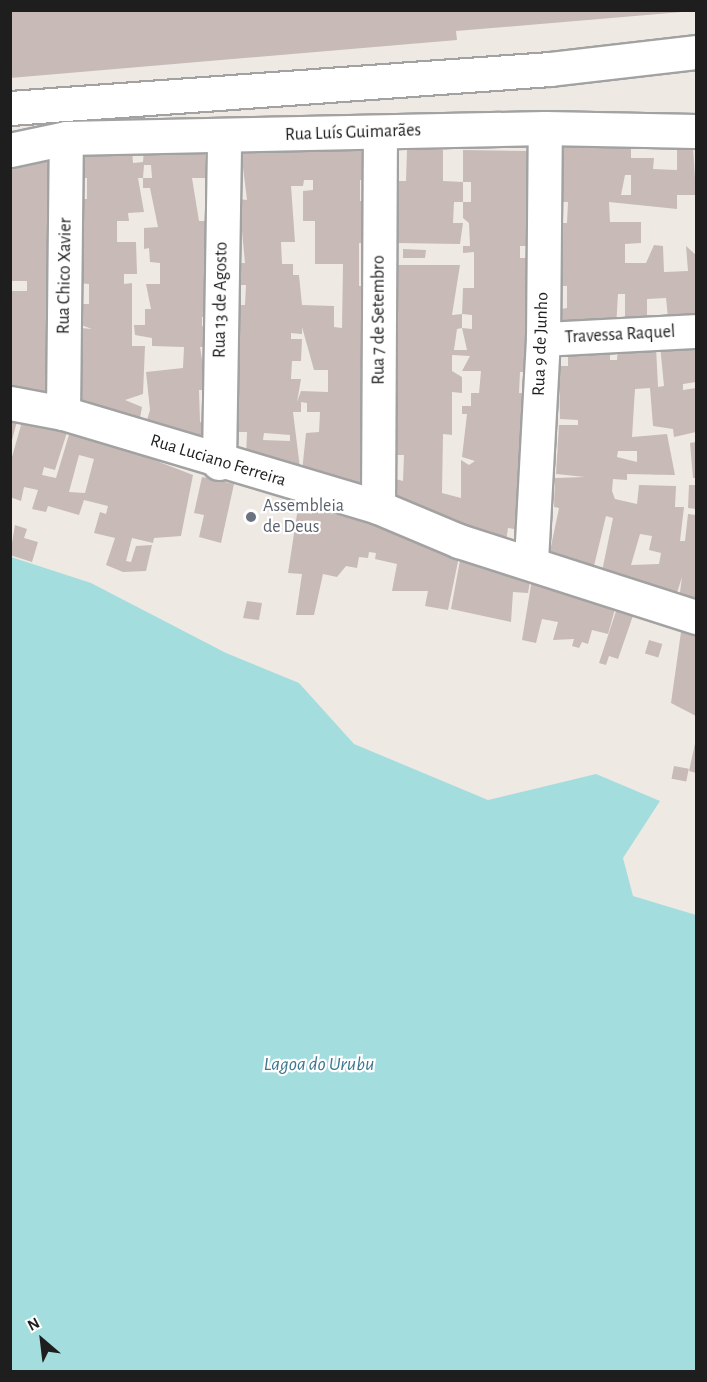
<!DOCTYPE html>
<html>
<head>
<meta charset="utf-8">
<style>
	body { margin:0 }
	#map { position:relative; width:707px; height:1382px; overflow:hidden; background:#efe9e4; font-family:"Alegreya Sans",sans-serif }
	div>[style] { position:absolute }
	.water>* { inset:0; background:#a3ddde }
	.building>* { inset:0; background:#c7bab7; transform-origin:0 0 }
	.roads { filter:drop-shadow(2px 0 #a2a2a2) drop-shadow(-2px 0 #a2a2a2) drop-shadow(0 2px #a2a2a2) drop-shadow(0 -2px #a2a2a2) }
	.minor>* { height:33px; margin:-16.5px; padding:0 16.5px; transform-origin:16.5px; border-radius:16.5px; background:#fff }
	.dots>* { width:16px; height:16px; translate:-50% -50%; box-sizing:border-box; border:3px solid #fff; border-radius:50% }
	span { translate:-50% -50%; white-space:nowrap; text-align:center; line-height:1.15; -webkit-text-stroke:4.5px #fff; paint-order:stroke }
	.street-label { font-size:18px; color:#1e1e1e }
	.worship-label { font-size:18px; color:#5b616d }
	.left { translate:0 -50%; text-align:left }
	.water-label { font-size:20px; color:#3e7890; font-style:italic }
	.frame { position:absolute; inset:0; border:12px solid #1e1e1e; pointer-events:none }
	.north { position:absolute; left:12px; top:1310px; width:60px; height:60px; -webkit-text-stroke:4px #fff; paint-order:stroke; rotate:332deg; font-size:16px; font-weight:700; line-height:24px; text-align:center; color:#1e1e1e }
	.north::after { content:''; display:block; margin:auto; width:21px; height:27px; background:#1e1e1e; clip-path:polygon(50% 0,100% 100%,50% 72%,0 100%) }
</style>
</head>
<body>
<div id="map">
	<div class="water">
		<i style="clip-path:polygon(11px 557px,91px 583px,226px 653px,299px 683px,354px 744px,488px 800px,596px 774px,660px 801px,623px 858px,633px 896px,696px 915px,696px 1371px,11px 1371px)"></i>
	</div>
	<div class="building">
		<i style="clip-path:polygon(10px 10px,682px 10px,682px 12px,456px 31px,457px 40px,10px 78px)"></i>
		<i style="clip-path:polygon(evenodd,564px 144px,631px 146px,631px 158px,654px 158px,653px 169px,677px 170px,677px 146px,693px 146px,696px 195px,677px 195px,677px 209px,609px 202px,610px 222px,641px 222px,641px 243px,625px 244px,625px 263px,646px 263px,654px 245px,663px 246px,664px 272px,688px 271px,686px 246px,696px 255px,696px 324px,668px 318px,666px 298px,647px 299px,647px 319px,625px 327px,625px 294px,618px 294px,616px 327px,561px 328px,561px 309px,567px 308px,567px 286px,561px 286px,560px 223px,567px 223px,568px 202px,560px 202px,564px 144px,625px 175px,631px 175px,631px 195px,621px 195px,625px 175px)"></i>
		<i style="clip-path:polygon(evenodd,366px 146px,366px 180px,360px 180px,360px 201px,366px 201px,366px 243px,359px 243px,359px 286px,366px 286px,366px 482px,351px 482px,302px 472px,306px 433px,319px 432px,320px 412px,307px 412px,307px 403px,301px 402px,301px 412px,293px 412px,300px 468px,246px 457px,247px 432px,234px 432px,237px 305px,245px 305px,246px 285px,237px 285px,237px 263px,245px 263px,239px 199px,247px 200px,241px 151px,366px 146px,304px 180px,313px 180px,313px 190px,303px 191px,303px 221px,315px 221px,315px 264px,343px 264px,342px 328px,334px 327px,334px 306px,302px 305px,299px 275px,293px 275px,293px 264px,282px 264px,281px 242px,295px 242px,291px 186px,303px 186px,304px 180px,366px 146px,302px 327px,314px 370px,328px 370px,328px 392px,301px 391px,297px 402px,301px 379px,291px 379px,292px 361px,301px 361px,302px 339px,291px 339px,291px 333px,302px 334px,302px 327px,366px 146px,264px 433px,290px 435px,290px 441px,263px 440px,264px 433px)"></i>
		<i style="clip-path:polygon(87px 149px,132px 149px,133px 163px,143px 162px,144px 149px,205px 149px,206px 178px,192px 178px,199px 221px,210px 221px,207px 317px,202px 317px,202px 326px,209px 326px,209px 347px,200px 347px,207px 390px,199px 390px,200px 422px,207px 424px,198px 447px,143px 434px,150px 410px,146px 372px,183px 368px,184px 347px,152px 346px,152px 338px,135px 335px,134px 325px,145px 325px,145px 309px,151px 309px,146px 284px,160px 284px,160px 263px,150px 262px,149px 248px,144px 249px,144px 228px,158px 227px,150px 188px,143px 188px,143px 178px,152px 178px,151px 165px,144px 165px,143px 178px,138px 178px,144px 212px,128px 213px,129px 221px,117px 221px,117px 242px,136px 242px,137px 274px,124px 274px,124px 284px,132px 283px,132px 346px,145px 346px,143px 394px,125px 400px,142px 407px,138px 429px,81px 413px,76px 345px,81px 345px,81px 328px,92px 329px,81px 325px,81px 304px,89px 304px,89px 284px,78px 283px,77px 199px,87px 199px,87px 178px,80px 178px,80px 156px,87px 155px)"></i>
		<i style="clip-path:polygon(407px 149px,443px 150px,443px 181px,463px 182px,463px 202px,454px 202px,453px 223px,463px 223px,460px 244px,397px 243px,398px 181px,406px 181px)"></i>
		<i style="clip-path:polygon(evenodd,463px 150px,529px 151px,528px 246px,520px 246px,520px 258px,528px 258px,527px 372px,520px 372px,519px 393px,526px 393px,526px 531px,508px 528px,506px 541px,455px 532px,457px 520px,391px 495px,392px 478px,403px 481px,404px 455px,395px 455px,397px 265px,460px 265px,452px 315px,462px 314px,462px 328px,457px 329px,454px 350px,467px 350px,462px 328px,472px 329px,472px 315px,462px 314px,463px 288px,474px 288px,474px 252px,463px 253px,463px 246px,470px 246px,469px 223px,463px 218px,463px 202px,471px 202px,471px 182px,463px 182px,463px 150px,452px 355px,470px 356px,462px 371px,481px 371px,479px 393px,471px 393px,471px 406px,462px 406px,462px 414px,467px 414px,462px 457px,475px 461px,469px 465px,461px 460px,461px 498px,442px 493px,443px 434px,452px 435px,452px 392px,462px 393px,462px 377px,452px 371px,452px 355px)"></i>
		<i style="clip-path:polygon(50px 156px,49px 395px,10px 389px,10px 291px,27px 291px,27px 281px,10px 281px,10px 157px)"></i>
		<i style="clip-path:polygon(403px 249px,426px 250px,425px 258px,403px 258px)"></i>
		<i style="clip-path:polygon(evenodd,696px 344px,696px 382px,683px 384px,683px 390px,696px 388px,696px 432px,674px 437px,673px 429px,653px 426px,650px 388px,635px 389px,632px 437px,667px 434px,675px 475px,627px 474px,627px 480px,613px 479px,612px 491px,615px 499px,637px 504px,639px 485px,676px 486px,675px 507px,684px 507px,680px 541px,685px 541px,688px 514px,696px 515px,696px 606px,679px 600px,682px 577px,675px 599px,600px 581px,613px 518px,606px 516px,593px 570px,549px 556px,559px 508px,554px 507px,555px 478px,585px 477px,556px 474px,559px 425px,578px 425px,578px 420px,560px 419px,559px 366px,568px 366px,568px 348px,610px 348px,610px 360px,617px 360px,618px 348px,656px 347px,658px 387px,664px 386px,660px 345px,696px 344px,618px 451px,637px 451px,637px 462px,617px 457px,618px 451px,696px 344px,640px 534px,652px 536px,649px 550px,661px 553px,659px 564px,631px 565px,640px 534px)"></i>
		<i style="clip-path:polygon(10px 407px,20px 410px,11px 444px,10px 444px)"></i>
		<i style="clip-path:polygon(evenodd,23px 418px,70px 423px,55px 470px,44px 467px,42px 475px,56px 478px,71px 428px,193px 475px,181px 536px,154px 538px,153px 543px,132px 538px,126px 561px,131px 562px,136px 546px,152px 545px,146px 571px,123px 572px,106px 565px,115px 538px,94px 533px,100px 512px,106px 514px,108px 506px,84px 500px,79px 515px,48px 506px,46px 512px,32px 509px,38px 490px,24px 487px,21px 501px,10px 497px,10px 464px,23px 418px,79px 455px,94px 459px,85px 493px,69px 492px,79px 455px)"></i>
		<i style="clip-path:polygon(696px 442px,696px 478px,693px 478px,690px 443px)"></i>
		<i style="clip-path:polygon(202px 477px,234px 484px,221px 543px,199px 537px,204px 515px,194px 513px)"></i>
		<i style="clip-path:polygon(689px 485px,696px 485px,696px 509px,688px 508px)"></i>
		<i style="clip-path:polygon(299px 501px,315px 505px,315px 509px,461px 547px,448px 610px,425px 606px,428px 591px,392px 591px,397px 564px,375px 559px,376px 553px,369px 552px,368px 558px,359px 557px,357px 568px,346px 566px,337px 577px,323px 574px,314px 615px,296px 615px,302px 574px,288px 573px)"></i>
		<i style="clip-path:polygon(15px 525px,27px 529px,24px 538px,38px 542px,32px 562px,10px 555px)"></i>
		<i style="clip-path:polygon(461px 555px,480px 558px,478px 566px,531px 576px,528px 593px,513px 592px,511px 622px,451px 609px)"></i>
		<i style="clip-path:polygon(532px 579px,571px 583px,567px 595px,586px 600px,590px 590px,617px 602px,608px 634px,592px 630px,588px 644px,582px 642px,579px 648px,572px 646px,574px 639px,553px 640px,558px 622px,542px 619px,536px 643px,522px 640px)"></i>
		<i style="clip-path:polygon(247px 601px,262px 603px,259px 620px,243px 618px)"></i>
		<i style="clip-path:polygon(619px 602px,636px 607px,618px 659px,609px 656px,606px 665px,599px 663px)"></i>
		<i style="clip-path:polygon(681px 632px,696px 635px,696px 716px,671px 703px)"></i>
		<i style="left:649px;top:640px;width:14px;height:14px;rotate:17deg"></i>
		<i style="clip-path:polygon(696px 739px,696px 773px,689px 771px)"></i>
		<i style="left:674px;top:766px;width:15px;height:13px;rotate:11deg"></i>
	</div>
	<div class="roads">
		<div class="minor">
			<i style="left:10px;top:108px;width:541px;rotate:-4.13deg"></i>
			<i style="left:550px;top:69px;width:147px;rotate:-6.6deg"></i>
			<i style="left:10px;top:150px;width:57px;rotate:-12.1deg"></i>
			<i style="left:66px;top:138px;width:479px;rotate:-1.2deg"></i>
			<i style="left:545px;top:128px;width:151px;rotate:1.1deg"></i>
			<i style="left:543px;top:339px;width:153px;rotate:-3deg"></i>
			<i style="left:10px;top:403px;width:54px;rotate:10.7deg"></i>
			<i style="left:63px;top:413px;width:329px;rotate:16.6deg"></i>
			<i style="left:378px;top:507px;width:88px;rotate:22.8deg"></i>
			<i style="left:459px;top:541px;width:249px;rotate:17.8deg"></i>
			<i style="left:63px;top:413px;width:275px;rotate:-89.4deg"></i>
			<i style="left:219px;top:463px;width:326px;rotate:-89.1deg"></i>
			<i style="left:378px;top:507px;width:375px;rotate:-89.7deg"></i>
			<i style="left:531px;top:560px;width:221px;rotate:-86.9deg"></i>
			<i style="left:543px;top:339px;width:211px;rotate:-89.5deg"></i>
		</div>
	</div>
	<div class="dots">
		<i style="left:251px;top:517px;background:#6b7280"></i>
	</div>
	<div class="street-label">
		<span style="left:353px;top:133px;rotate:-2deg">Rua Luís Guimarães</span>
		<span style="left:65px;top:276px;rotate:-89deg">Rua Chico Xavier</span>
		<span style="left:221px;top:300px;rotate:-89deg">Rua 13 de Agosto</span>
		<span style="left:379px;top:320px;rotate:-90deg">Rua 7 de Setembro</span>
		<span style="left:620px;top:335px;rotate:-3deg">Travessa Raquel</span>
		<span style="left:541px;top:344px;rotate:-88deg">Rua 9 de Junho</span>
		<span style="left:218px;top:461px;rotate:17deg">Rua Luciano Ferreira</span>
	</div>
	<div class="worship-label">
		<span class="left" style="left:263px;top:517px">Assembleia<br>de Deus</span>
	</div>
	<div class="water-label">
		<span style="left:319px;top:1064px">Lagoa do Urubu</span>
	</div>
	<div class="frame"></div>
	<div class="north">N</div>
</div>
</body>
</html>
